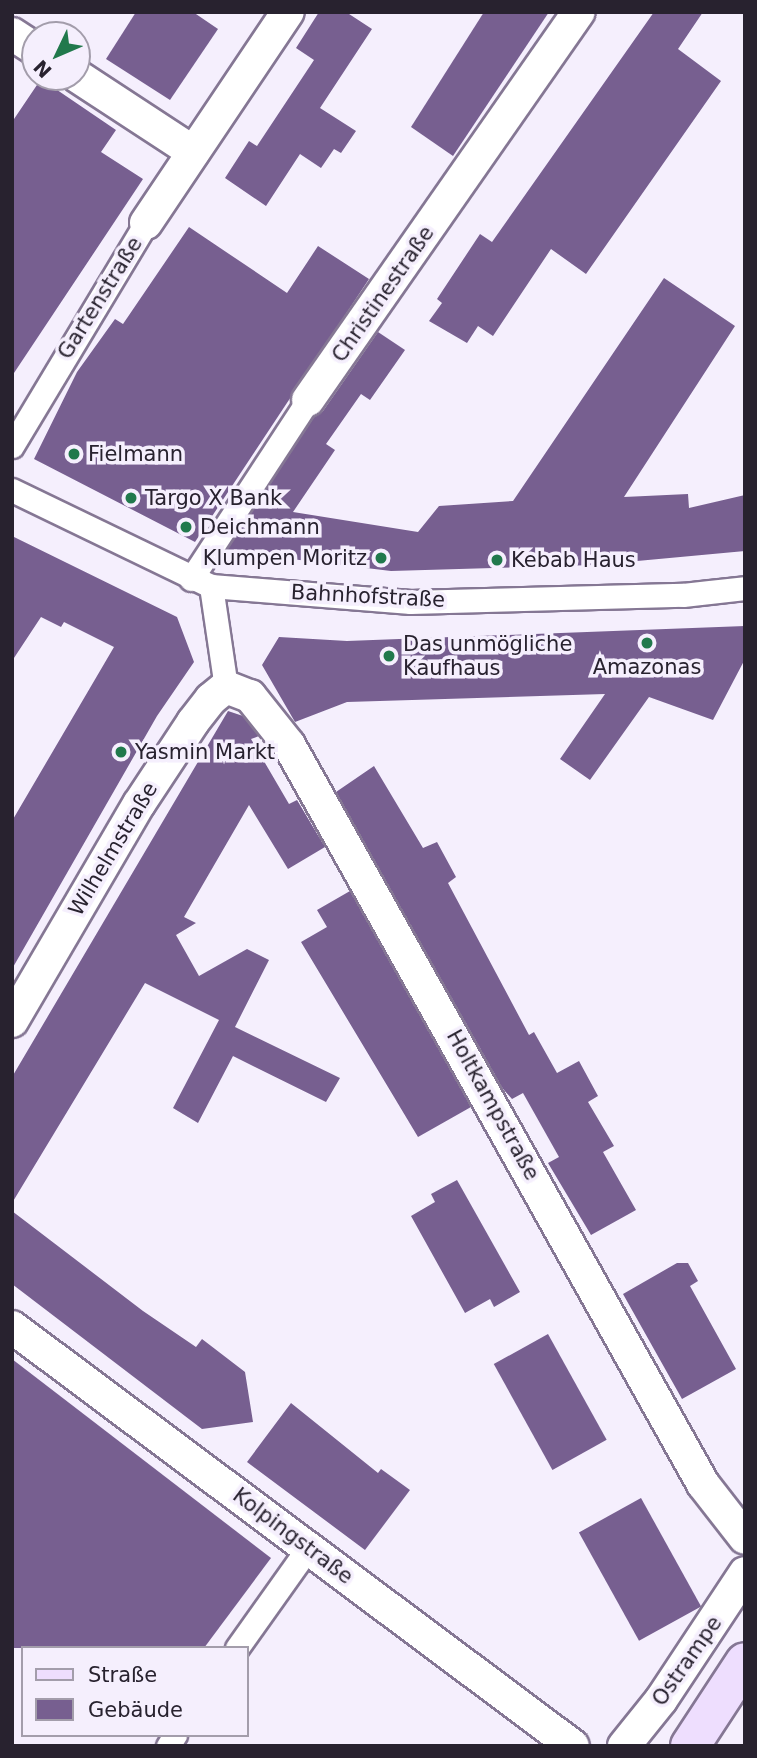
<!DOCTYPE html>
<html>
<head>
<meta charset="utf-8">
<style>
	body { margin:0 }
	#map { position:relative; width:757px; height:1758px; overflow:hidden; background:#f5effd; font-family:"DejaVu Sans",sans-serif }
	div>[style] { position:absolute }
	.building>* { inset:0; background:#775f90; transform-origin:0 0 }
	.roads { filter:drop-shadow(2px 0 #857794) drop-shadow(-2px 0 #857794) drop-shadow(0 2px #857794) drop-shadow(0 -2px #857794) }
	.pedestrian>* { height:23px; margin:-11.5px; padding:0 11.5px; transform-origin:11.5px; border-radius:11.5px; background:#fff }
	.minor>* { height:32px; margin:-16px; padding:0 16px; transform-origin:16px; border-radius:16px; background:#fff }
	.secondary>* { height:38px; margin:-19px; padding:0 19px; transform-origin:19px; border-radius:19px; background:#eedefe }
	.dots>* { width:19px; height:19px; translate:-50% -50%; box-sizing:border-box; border:4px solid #f5effd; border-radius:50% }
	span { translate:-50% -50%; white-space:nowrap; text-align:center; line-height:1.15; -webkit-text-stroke:7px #f5effd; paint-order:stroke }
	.street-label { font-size:21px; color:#28222f }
	.poi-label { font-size:21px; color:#28222f }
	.left { translate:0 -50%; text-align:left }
	.right { translate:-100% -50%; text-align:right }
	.frame { position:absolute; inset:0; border:14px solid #28222f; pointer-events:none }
	.legend { position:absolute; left:21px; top:1646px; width:228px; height:91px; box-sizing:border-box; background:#f5effd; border:2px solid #a39dab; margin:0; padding:9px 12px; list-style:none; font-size:21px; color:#28222f }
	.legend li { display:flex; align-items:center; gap:14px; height:35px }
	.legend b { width:35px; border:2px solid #a39dab }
	.north { position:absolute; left:21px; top:21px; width:70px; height:70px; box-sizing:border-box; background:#f5effd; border:2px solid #a39dab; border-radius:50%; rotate:226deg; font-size:19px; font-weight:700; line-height:28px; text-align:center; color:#28222f }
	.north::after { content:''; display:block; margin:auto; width:24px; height:32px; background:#21794c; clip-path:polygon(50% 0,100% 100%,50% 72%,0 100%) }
</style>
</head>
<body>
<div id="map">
	<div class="building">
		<i style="clip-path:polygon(136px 12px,193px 12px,218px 29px,170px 100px,106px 59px)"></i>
		<i style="clip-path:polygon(319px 12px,346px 12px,372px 29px,320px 108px,356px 131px,341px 153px,334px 149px,321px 168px,300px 154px,266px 206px,225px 178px,249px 141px,257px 146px,314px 60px,296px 48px)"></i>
		<i style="clip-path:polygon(484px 12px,549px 12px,453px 156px,411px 127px)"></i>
		<i style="clip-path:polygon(654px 12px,703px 12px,678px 49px,721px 81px,586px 274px,551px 249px,493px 336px,478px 326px,467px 343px,429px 321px,442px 303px,437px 299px,480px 234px,492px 242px)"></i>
		<i style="clip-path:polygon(41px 79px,116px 130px,101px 152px,143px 179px,12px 376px,12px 122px)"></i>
		<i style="clip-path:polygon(189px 227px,287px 293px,318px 246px,369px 279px,195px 542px,34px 459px,77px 372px,115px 319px,123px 324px)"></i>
		<i style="clip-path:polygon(664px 278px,735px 326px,624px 497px,688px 494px,689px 508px,745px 495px,745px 551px,594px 565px,391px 571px,226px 551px,314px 417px,323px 411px,378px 332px,405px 350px,370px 400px,361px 394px,326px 444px,335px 450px,293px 512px,418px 532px,439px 506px,513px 501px)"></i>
		<i style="clip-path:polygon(12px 536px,177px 617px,194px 662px,157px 716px,12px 969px,12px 821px,114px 647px,64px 622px,61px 627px,41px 617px,12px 661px)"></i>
		<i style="clip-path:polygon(745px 626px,745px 659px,713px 720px,649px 697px,590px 780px,560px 759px,605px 694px,347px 702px,295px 722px,262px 665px,279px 637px,347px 641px)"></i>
		<i style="clip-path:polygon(228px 711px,243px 716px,259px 736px,251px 739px,289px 804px,297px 800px,325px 847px,288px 869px,249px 805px,184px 917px,196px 923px,176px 935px,199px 976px,247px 949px,269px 960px,235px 1027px,340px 1078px,326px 1102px,233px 1056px,198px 1123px,173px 1108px,219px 1020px,145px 983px,12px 1203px,12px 1077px)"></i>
		<i style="clip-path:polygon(374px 766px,423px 848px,437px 842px,456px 877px,448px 883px,529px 1035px,534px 1032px,557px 1073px,579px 1061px,598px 1096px,588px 1102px,614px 1146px,603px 1152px,636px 1210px,591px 1235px,548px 1163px,559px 1157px,523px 1093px,512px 1099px,503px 1089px,336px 792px)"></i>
		<i style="clip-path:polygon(350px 891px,471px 1107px,418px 1137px,301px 942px,327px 927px,317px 910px)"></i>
		<i style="clip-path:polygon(457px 1180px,520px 1292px,494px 1307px,490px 1299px,465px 1313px,411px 1216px,435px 1202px,431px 1194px)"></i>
		<i style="clip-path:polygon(12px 1211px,143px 1311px,196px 1347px,202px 1339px,245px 1372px,253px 1422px,202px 1429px,12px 1284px)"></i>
		<i style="clip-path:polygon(677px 1263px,688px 1263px,698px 1281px,690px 1286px,736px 1369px,682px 1399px,623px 1294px)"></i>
		<i style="left:548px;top:1334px;width:121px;height:62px;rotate:61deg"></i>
		<i style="clip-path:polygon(12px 1359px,271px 1558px,204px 1648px,12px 1648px)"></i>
		<i style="clip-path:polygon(291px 1403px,378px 1473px,381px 1469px,410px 1490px,365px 1550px,247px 1462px)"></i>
		<i style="left:641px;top:1498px;width:124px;height:71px;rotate:61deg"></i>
	</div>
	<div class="roads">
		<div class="pedestrian">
			<i style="left:12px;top:446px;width:260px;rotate:-59deg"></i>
			<i style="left:12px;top:490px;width:221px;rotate:25.8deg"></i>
			<i style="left:211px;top:586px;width:200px;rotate:4.6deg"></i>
			<i style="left:410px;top:602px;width:273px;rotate:-1.5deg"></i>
			<i style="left:683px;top:595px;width:62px;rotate:-6.4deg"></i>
			<i style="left:191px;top:579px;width:214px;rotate:-56.8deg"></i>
			<i style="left:211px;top:586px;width:102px;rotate:81.6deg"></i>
			<i style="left:237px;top:1648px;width:123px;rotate:-54.6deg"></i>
			<i style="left:168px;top:1746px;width:13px;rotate:-58deg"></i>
		</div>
		<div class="minor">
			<i style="left:12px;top:34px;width:27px;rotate:33deg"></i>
			<i style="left:77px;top:76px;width:139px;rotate:33.2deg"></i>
			<i style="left:146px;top:223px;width:254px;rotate:-56.1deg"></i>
			<i style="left:308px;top:400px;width:473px;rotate:-55.1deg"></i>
			<i style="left:12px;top:1021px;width:251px;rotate:-59.7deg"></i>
			<i style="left:139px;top:804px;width:98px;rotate:-56.6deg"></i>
			<i style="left:193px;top:722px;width:29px;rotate:-52deg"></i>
			<i style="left:211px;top:699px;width:19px;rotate:-39deg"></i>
			<i style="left:226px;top:687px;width:26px;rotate:21deg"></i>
			<i style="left:250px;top:696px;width:63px;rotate:51.5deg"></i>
			<i style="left:289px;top:745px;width:847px;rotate:60.74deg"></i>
			<i style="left:703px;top:1484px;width:68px;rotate:52.1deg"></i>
			<i style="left:12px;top:1327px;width:700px;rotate:36.76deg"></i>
			<i style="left:624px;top:1746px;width:59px;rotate:-51.2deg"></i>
			<i style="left:661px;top:1700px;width:152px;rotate:-56.5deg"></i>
		</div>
		<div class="secondary">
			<i style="left:690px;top:1746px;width:100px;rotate:-56.8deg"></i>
		</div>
	</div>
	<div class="dots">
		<i style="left:74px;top:454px;background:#21794c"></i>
		<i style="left:131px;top:498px;background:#21794c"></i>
		<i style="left:186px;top:527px;background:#21794c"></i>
		<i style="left:381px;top:558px;background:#21794c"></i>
		<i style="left:497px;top:560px;background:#21794c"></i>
		<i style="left:647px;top:643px;background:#21794c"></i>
		<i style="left:389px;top:656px;background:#21794c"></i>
		<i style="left:121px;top:752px;background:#21794c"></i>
	</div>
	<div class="street-label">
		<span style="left:383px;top:294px;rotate:-55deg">Christinestraße</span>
		<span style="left:100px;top:298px;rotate:-58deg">Gartenstraße</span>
		<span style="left:368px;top:596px;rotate:3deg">Bahnhofstraße</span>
		<span style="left:113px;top:849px;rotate:-59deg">Wilhelmstraße</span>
		<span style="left:493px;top:1105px;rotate:61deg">Holtkampstraße</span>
		<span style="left:293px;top:1536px;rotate:37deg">Kolpingstraße</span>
		<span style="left:687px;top:1661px;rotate:-55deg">Ostrampe</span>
	</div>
	<div class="poi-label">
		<span class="left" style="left:88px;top:454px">Fielmann</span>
		<span class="left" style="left:145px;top:498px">Targo X Bank</span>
		<span class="left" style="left:200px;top:527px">Deichmann</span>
		<span class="right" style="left:367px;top:558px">Klumpen Moritz</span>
		<span class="left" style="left:511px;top:560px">Kebab Haus</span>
		<span class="left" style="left:403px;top:656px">Das unmögliche<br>Kaufhaus</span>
		<span style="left:647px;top:667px">Amazonas</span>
		<span class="left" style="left:135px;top:752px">Yasmin Markt</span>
	</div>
	<div class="frame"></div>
	<ul class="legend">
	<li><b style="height:9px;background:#eedefe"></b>Straße</li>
	<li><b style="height:19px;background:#775f90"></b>Gebäude</li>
	</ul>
	<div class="north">N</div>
</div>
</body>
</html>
